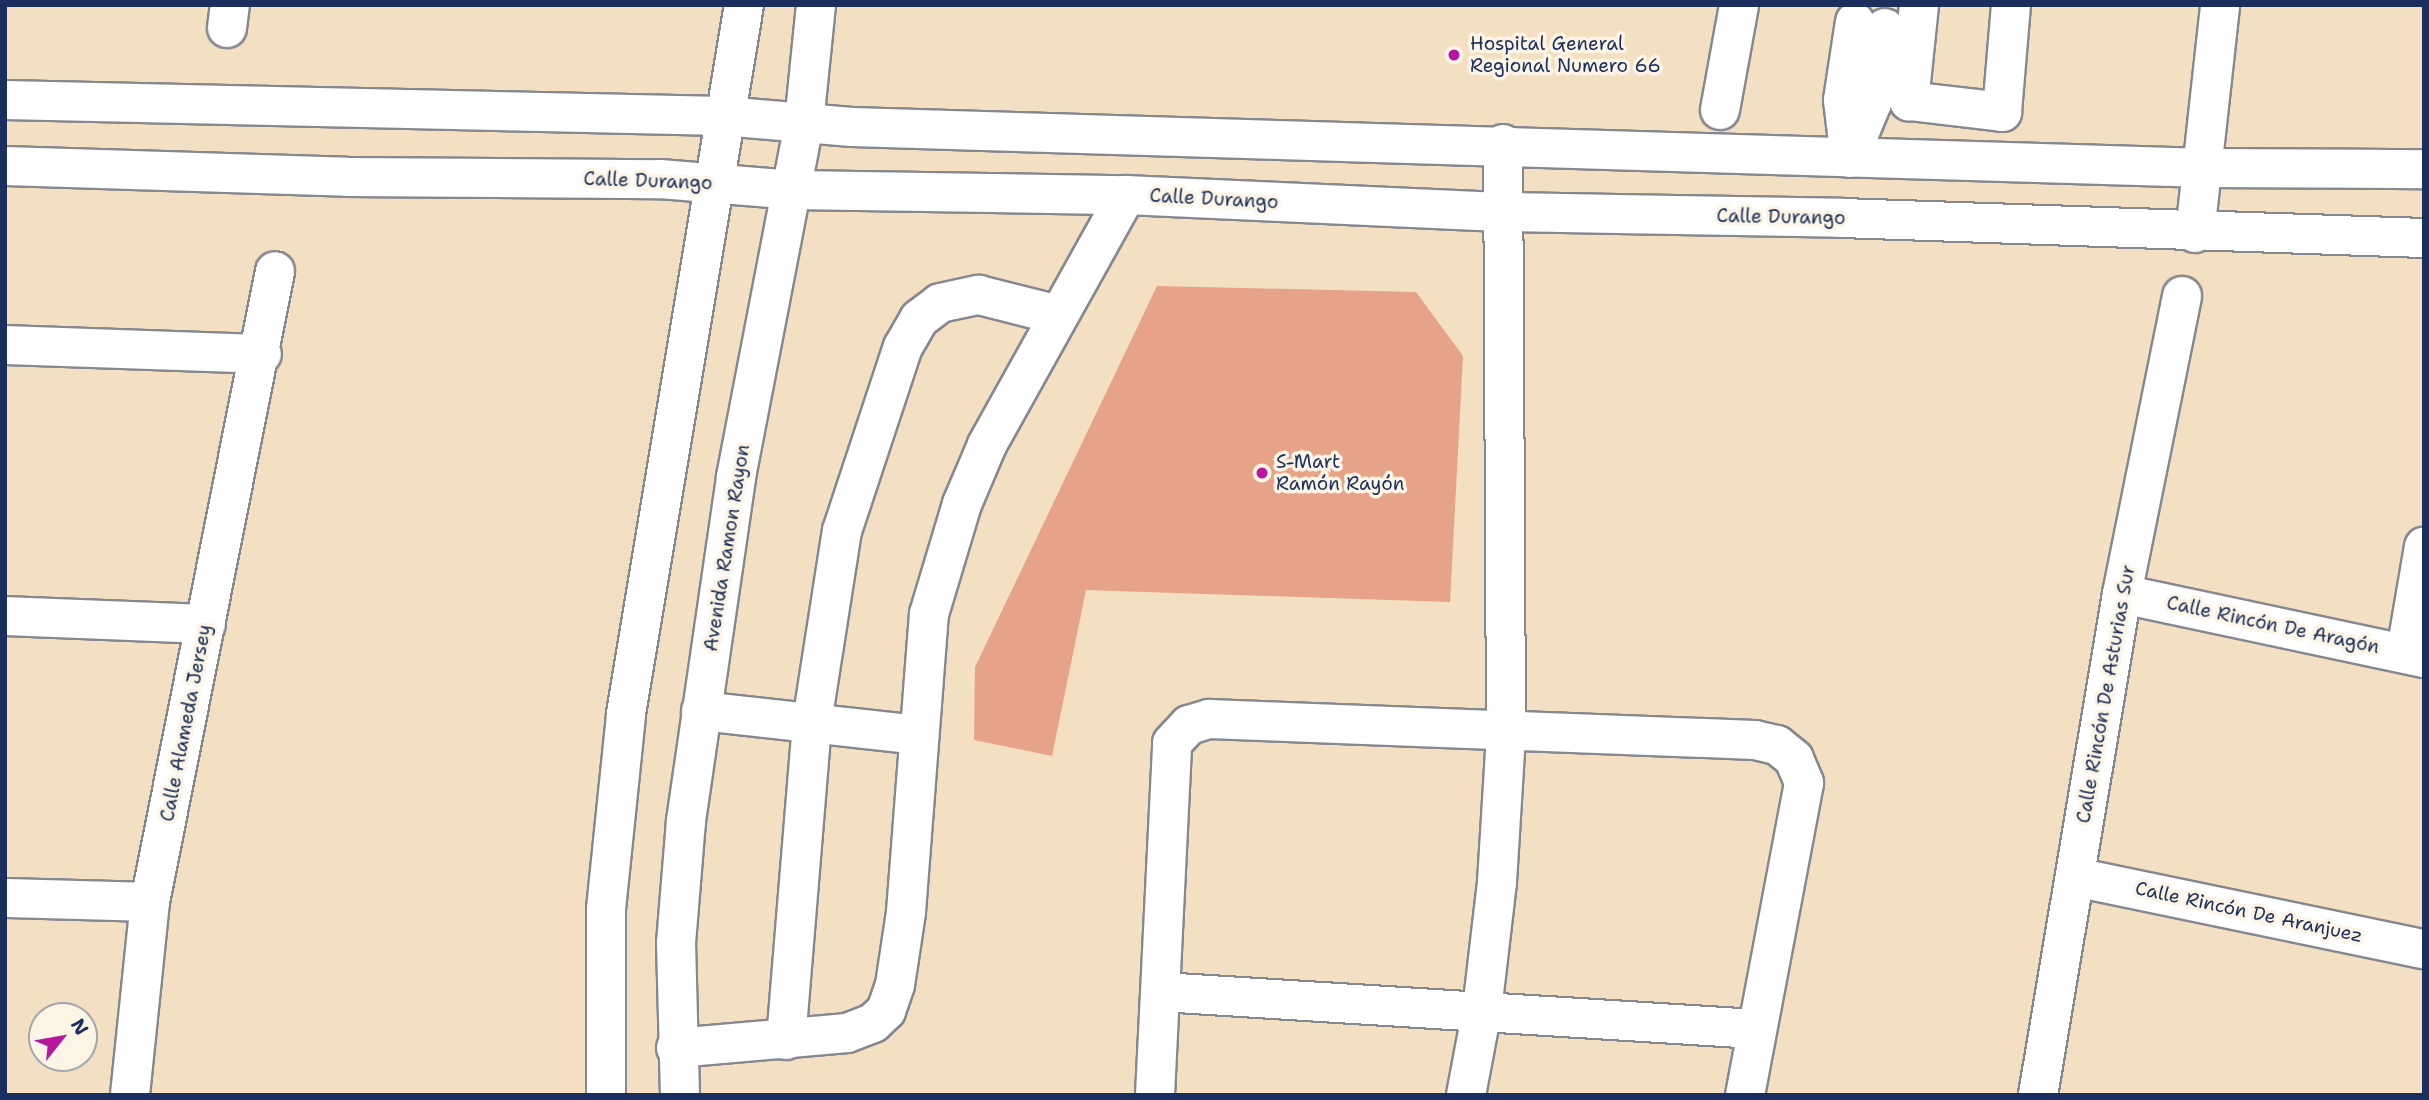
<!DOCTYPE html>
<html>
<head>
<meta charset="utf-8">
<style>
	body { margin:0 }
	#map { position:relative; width:2429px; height:1100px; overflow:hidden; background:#f3dfc1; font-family:"Shantell Sans",sans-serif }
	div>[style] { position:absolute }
	.building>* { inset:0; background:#e7a387 }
	.roads { filter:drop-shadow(2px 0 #878790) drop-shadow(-2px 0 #878790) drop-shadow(0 2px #878790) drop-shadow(0 -2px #878790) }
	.minor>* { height:38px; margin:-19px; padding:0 19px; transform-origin:19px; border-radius:19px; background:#fff }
	.major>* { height:38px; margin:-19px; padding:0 19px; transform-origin:19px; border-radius:19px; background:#fff }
	.dots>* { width:19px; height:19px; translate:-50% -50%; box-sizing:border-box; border:4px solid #fcf5e5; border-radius:50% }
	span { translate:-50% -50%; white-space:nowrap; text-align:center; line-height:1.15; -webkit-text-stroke:7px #fcf5e5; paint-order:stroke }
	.poi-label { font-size:19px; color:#1b2f5e }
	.left { translate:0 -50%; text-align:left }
	.street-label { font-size:19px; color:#1b2f5e }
	.frame { position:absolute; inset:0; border:7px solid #1b2f5e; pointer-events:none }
	.north { position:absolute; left:28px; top:1002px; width:70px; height:70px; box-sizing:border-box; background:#fcf5e5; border:2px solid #a2a6af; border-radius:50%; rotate:59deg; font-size:19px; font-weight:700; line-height:28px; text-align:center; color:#1b2f5e }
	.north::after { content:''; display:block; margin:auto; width:24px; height:32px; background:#b5179e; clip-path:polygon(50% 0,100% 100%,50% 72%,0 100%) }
</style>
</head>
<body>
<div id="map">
	<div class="building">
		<i style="clip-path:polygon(1157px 286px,1416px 292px,1463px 356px,1450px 602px,1086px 590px,1052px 756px,974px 740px,975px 667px)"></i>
	</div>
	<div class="roads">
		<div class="minor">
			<i style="left:1919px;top:5px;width:97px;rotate:95.9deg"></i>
			<i style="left:1909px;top:101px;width:94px;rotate:6.7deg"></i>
			<i style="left:2002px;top:112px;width:107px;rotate:-85.2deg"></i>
			<i style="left:227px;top:28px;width:23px;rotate:-83deg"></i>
			<i style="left:1720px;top:110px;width:107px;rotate:-79.7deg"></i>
			<i style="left:1850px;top:156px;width:57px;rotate:-67.5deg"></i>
			<i style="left:1872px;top:103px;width:76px;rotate:-80.2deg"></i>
			<i style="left:1850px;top:158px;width:58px;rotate:-96.9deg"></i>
			<i style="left:1843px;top:100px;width:79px;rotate:-81.3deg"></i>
			<i style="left:2195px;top:233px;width:229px;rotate:-83.7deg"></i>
			<i style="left:5px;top:345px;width:257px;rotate:2deg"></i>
			<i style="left:2122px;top:594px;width:309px;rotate:12deg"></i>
			<i style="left:5px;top:616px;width:201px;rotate:2.3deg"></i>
			<i style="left:2406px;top:652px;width:107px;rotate:-80.3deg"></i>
			<i style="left:701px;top:711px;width:217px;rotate:6.3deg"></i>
			<i style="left:2075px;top:877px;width:356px;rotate:11.7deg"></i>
			<i style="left:5px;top:898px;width:145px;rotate:1.6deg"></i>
			<i style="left:1161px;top:992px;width:596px;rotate:3.56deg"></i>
			<i style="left:786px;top:1040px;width:319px;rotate:-85.3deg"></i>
			<i style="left:812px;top:722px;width:193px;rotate:-81.1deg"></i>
			<i style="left:842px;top:531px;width:194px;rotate:-71.7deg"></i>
			<i style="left:903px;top:347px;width:32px;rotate:-60deg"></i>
			<i style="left:919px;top:319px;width:26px;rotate:-37deg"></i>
			<i style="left:940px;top:303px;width:40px;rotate:-12deg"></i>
			<i style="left:979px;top:295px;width:81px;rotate:14.2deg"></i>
			<i style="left:676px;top:1048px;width:172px;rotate:-5deg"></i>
			<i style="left:847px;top:1033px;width:28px;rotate:-21deg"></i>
			<i style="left:873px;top:1023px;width:18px;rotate:-43deg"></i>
			<i style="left:886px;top:1011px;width:28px;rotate:-71deg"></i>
			<i style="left:895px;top:985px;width:74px;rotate:-81.4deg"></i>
			<i style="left:906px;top:912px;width:299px;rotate:-85.6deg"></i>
			<i style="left:929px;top:614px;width:115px;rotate:-73.3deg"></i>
			<i style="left:962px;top:504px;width:64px;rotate:-67deg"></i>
			<i style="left:987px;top:445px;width:286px;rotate:-60.9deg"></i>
			<i style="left:130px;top:1095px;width:194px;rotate:-84.1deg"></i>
			<i style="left:150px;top:902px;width:643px;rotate:-78.79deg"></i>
			<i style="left:1155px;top:1095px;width:352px;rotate:-87.2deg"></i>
			<i style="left:1172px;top:743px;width:25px;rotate:-47deg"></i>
			<i style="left:1189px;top:725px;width:21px;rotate:-17deg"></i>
			<i style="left:1209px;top:719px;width:546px;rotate:2.2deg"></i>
			<i style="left:1755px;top:740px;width:23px;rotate:13deg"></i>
			<i style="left:1777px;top:745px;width:22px;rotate:39deg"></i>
			<i style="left:1794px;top:759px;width:26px;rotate:67deg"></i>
			<i style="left:1804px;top:783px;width:318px;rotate:100.7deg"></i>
			<i style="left:1466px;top:1095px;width:86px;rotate:-79.3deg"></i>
			<i style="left:1482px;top:1010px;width:129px;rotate:-83.3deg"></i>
			<i style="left:1497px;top:882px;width:149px;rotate:-86.5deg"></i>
			<i style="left:1506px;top:733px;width:589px;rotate:-90.29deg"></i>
			<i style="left:2038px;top:1095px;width:508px;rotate:-80.48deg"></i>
			<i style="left:2122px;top:594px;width:304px;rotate:-78.6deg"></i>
		</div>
		<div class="major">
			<i style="left:5px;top:100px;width:718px;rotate:1.28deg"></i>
			<i style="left:723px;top:116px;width:129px;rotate:4.9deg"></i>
			<i style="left:852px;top:127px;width:1354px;rotate:1.74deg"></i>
			<i style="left:2205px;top:168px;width:219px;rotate:0.3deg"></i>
			<i style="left:5px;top:166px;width:342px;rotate:1.8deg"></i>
			<i style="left:347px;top:177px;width:313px;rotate:0.4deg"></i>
			<i style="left:660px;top:179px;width:133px;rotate:4.7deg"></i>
			<i style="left:793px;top:190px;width:333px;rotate:0.9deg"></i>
			<i style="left:1126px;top:195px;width:380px;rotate:2.6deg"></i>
			<i style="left:1506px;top:212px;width:336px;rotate:1deg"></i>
			<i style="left:1842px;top:218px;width:582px;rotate:1.97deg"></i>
			<i style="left:606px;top:1095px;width:186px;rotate:-90deg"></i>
			<i style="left:606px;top:909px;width:196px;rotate:-84.1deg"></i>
			<i style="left:626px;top:714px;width:719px;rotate:-80.55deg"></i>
			<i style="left:680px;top:1095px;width:152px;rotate:-91.5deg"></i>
			<i style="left:676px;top:943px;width:122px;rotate:-85.3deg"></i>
			<i style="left:686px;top:821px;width:348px;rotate:-81.7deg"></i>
			<i style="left:736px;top:477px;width:360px;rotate:-79.1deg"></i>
			<i style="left:804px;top:123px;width:119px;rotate:-84.2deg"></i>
		</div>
	</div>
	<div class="dots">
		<i style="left:1454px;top:55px;background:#b5179e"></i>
		<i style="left:1262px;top:473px;background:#b5179e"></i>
	</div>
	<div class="poi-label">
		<span class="left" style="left:1470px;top:55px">Hospital General<br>Regional Numero 66</span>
		<span class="left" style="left:1276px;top:473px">S-Mart<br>Ramón Rayón</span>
	</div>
	<div class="street-label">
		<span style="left:648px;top:181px;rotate:2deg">Calle Durango</span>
		<span style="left:1214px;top:199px;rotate:3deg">Calle Durango</span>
		<span style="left:1781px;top:217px;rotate:1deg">Calle Durango</span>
		<span style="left:727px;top:548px;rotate:-81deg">Avenida Ramon Rayon</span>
		<span style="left:2273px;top:625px;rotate:12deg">Calle Rincón De Aragón</span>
		<span style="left:2106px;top:694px;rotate:-80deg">Calle Rincón De Asturias Sur</span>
		<span style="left:186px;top:723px;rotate:-79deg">Calle Alameda Jersey</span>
		<span style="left:2249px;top:912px;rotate:12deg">Calle Rincón De Aranjuez</span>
	</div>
	<div class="frame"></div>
	<div class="north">N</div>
</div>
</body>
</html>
